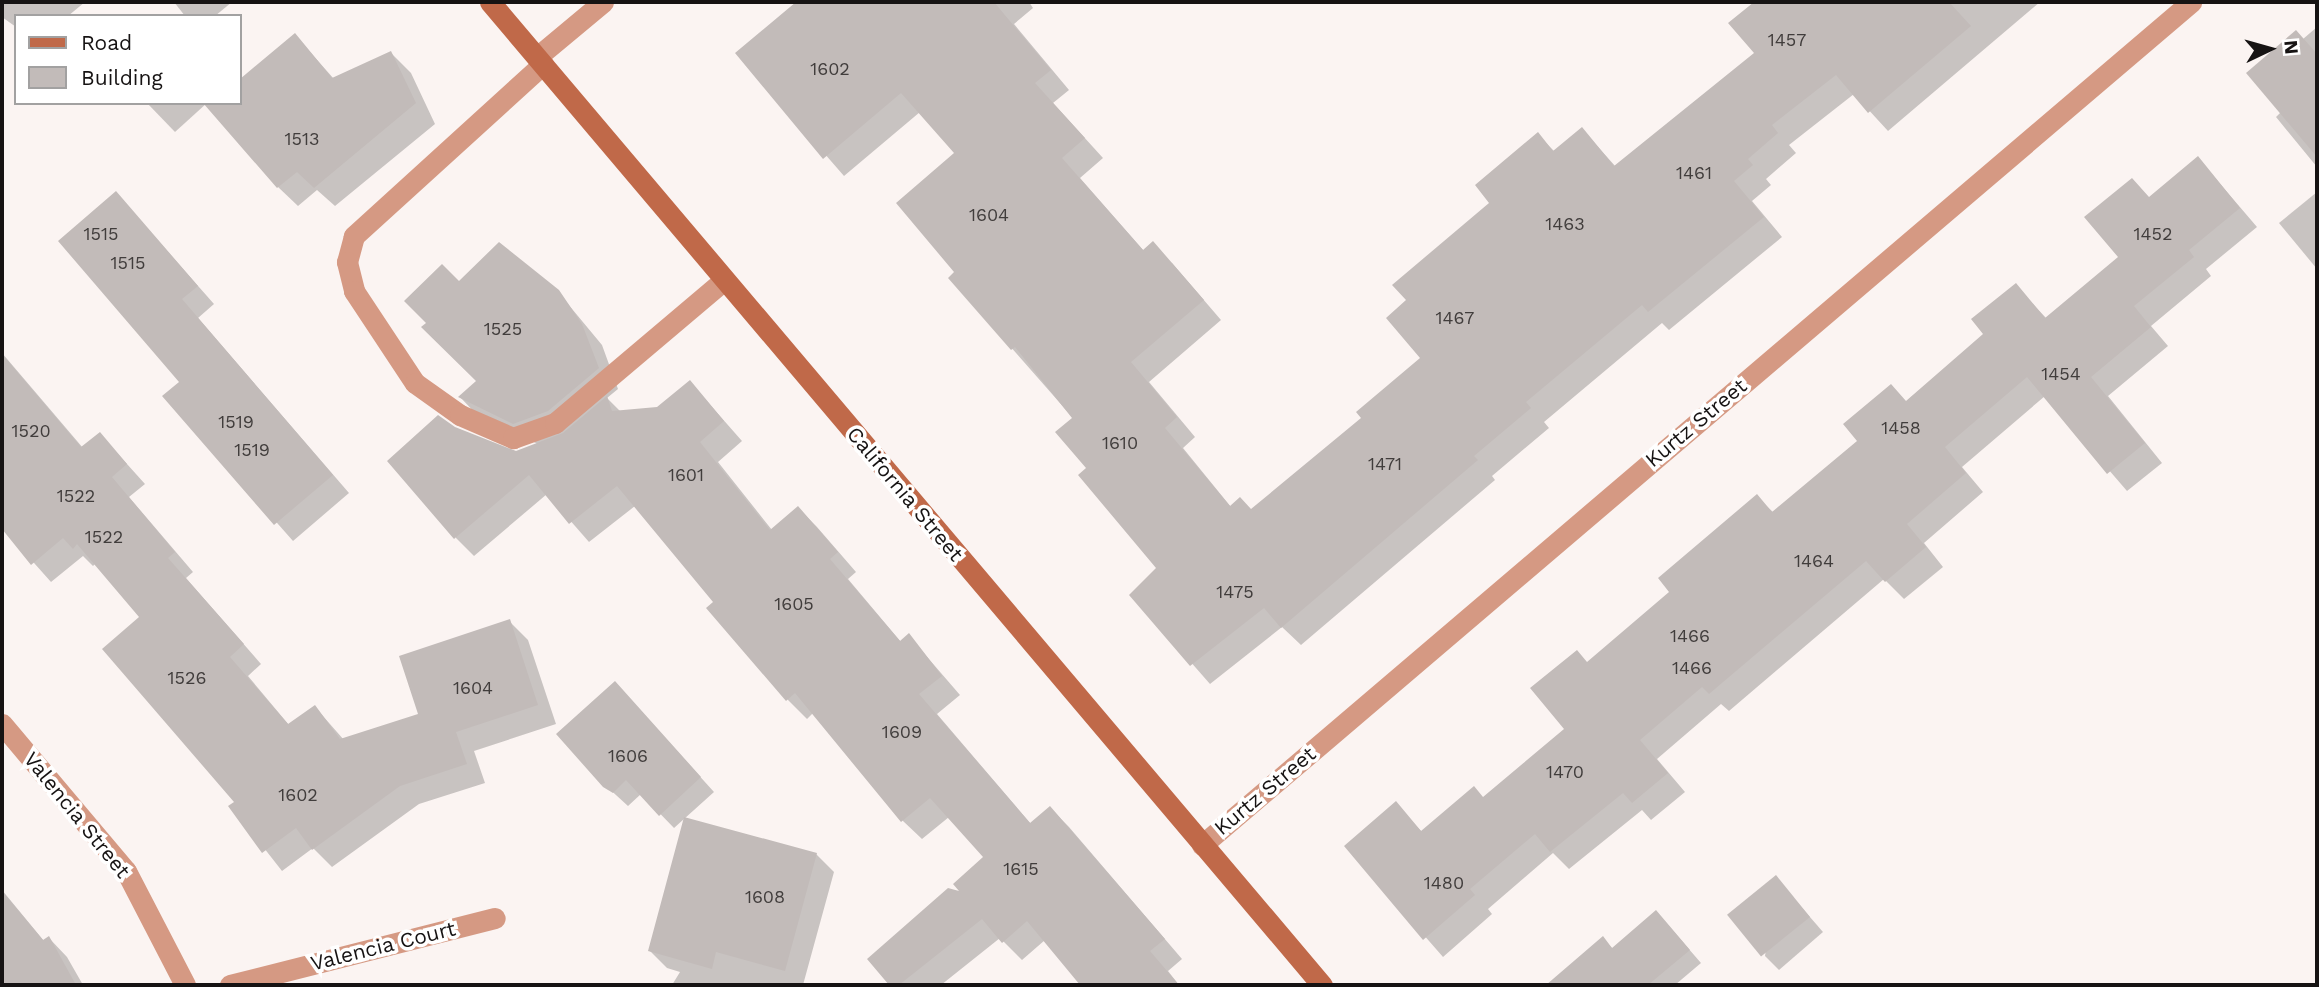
<!DOCTYPE html>
<html>
<head>
<meta charset="utf-8">
<style>
	body { margin:0 }
	#map { position:relative; width:2319px; height:987px; overflow:hidden; background:#fbf4f2; font-family:"Work Sans",sans-serif }
	div>[style] { position:absolute }
	.shadow>* { inset:0; background:#0003 }
	.building>* { inset:0; background:#c2bbb9; transform-origin:0 0 }
	.service>* { height:21px; margin:-10.5px; padding:0 10.5px; transform-origin:10.5px; border-radius:10.5px; background:#d59983 }
	.minor>* { height:21px; margin:-10.5px; padding:0 10.5px; transform-origin:10.5px; border-radius:10.5px; background:#d59983 }
	.secondary>* { height:21px; margin:-10.5px; padding:0 10.5px; transform-origin:10.5px; border-radius:10.5px; background:#c06949 }
	span { translate:-50% -50%; white-space:nowrap; text-align:center; line-height:1.15; -webkit-text-stroke:7px #fff; paint-order:stroke }
	.number-label { font-size:18px; color:#413d3c }
	.number-label span { -webkit-text-stroke-width:0 }
	.street-label { font-size:21px; color:#161313 }
	.frame { position:absolute; inset:0; border:4px solid #161313; pointer-events:none }
	.legend { position:absolute; left:14px; top:14px; width:228px; height:91px; box-sizing:border-box; background:#fff; border:2px solid #a2a1a1; margin:0; padding:9px 12px; list-style:none; font-size:21px; color:#161313 }
	.legend li { display:flex; align-items:center; gap:14px; height:35px }
	.legend b { width:35px; border:2px solid #a2a1a1 }
	.north { position:absolute; left:2235px; top:14px; width:70px; height:70px; -webkit-text-stroke:5px #fff; paint-order:stroke; rotate:85deg; font-size:19px; font-weight:700; line-height:28px; text-align:center; color:#161313 }
	.north::after { content:''; display:block; margin:auto; width:24px; height:32px; background:#161313; clip-path:polygon(50% 0,100% 100%,50% 72%,0 100%) }
</style>
</head>
<body>
<div id="map">
	<div class="shadow">
		<i style="clip-path:polygon(2px 2px,85px 2px,68px 16px,16px 16px,16px 27px,2px 17px)"></i>
		<i style="clip-path:polygon(174px 2px,232px 2px,215px 16px,185px 16px)"></i>
		<i style="clip-path:polygon(799px 2px,1029px 2px,1033px 8px,1014px 24px,1069px 90px,1053px 103px,1103px 158px,1080px 178px,1144px 251px,1172px 263px,1221px 320px,1149px 382px,1195px 437px,1183px 448px,1231px 507px,1252px 511px,1363px 418px,1422px 358px,1408px 301px,1492px 203px,1538px 135px,1555px 152px,1582px 129px,1616px 167px,1756px 54px,1731px 24px,1757px 2px,2040px 2px,1888px 131px,1854px 94px,1789px 145px,1796px 153px,1766px 179px,1771px 185px,1752px 201px,1782px 237px,1669px 330px,1662px 323px,1544px 422px,1549px 428px,1492px 476px,1495px 480px,1301px 645px,1282px 627px,1210px 684px,1132px 595px,1159px 568px,1088px 468px,1074px 419px,950px 278px,957px 272px,956px 153px,920px 112px,844px 176px,737px 53px)"></i>
		<i style="clip-path:polygon(2317px 27px,2317px 167px,2276px 117px,2281px 112px,2303px 39px)"></i>
		<i style="clip-path:polygon(295px 35px,334px 79px,391px 53px,411px 73px,435px 124px,335px 206px,317px 190px,298px 206px,278px 187px,240px 103px,240px 81px)"></i>
		<i style="clip-path:polygon(147px 103px,207px 103px,175px 132px)"></i>
		<i style="clip-path:polygon(2198px 158px,2257px 227px,2206px 269px,2211px 276px,2151px 326px,2168px 346px,2108px 396px,2162px 463px,2127px 491px,2045px 396px,1962px 467px,1983px 492px,1924px 543px,1943px 567px,1904px 599px,1884px 579px,1729px 711px,1721px 704px,1657px 759px,1685px 792px,1651px 820px,1642px 810px,1569px 869px,1553px 853px,1488px 909px,1492px 914px,1443px 957px,1346px 846px,1396px 804px,1422px 832px,1483px 799px,1566px 729px,1588px 664px,1672px 592px,1757px 497px,1774px 513px,1986px 334px,2015px 285px,2047px 319px,2120px 258px,2150px 198px)"></i>
		<i style="clip-path:polygon(2317px 192px,2317px 269px,2279px 223px)"></i>
		<i style="clip-path:polygon(116px 193px,214px 304px,198px 318px,349px 493px,293px 541px,165px 396px,181px 382px)"></i>
		<i style="clip-path:polygon(459px 284px,558px 292px,602px 345px,618px 389px,607px 398px,621px 412px,658px 409px,690px 382px,742px 441px,718px 462px,772px 530px,798px 508px,817px 527px,856px 572px,848px 579px,901px 642px,909px 636px,960px 695px,937px 714px,1031px 824px,1050px 808px,1069px 827px,1182px 959px,1168px 971px,1179px 985px,1083px 985px,1045px 940px,1022px 960px,1000px 938px,941px 985px,891px 985px,870px 960px,964px 894px,985px 858px,949px 817px,922px 839px,903px 821px,813px 713px,807px 719px,788px 700px,709px 608px,715px 602px,635px 506px,589px 542px,547px 494px,474px 556px,456px 538px,454px 429px,516px 452px,538px 444px,479px 417px,460px 397px,478px 381px)"></i>
		<i style="clip-path:polygon(2px 353px,83px 448px,100px 434px,145px 484px,129px 497px,193px 572px,186px 578px,261px 664px,248px 676px,289px 725px,315px 707px,344px 740px,420px 715px,509px 621px,528px 640px,556px 724px,474px 751px,485px 783px,419px 804px,332px 867px,313px 848px,282px 871px,231px 806px,236px 802px,141px 617px,96px 563px,93px 566px,83px 556px,51px 582px,2px 527px)"></i>
		<i style="clip-path:polygon(629px 698px,714px 792px,674px 828px,641px 794px,628px 806px,605px 785px)"></i>
		<i style="clip-path:polygon(816px 854px,834px 872px,803px 985px,672px 985px,680px 972px,667px 968px,649px 950px)"></i>
		<i style="clip-path:polygon(1776px 878px,1823px 932px,1779px 970px,1765px 956px)"></i>
		<i style="clip-path:polygon(2px 890px,44px 941px,49px 938px,67px 957px,83px 985px,2px 985px)"></i>
		<i style="clip-path:polygon(1668px 925px,1701px 963px,1675px 985px,1549px 985px,1603px 939px,1613px 949px)"></i>
	</div>
	<div class="building">
		<i style="clip-path:polygon(796px 2px,994px 2px,1051px 70px,1035px 83px,1085px 138px,1062px 158px,1143px 250px,1153px 241px,1204px 300px,1131px 362px,1177px 417px,1165px 428px,1230px 506px,1240px 497px,1251px 509px,1361px 418px,1356px 412px,1420px 358px,1386px 318px,1406px 300px,1392px 285px,1489px 203px,1475px 185px,1538px 132px,1553px 151px,1582px 127px,1614px 166px,1754px 53px,1728px 23px,1754px 2px,1949px 2px,1971px 26px,1868px 113px,1836px 75px,1772px 125px,1778px 133px,1748px 159px,1753px 165px,1734px 181px,1764px 217px,1648px 312px,1642px 305px,1526px 402px,1531px 408px,1474px 456px,1478px 460px,1281px 628px,1264px 608px,1190px 666px,1129px 595px,1156px 568px,1078px 475px,1086px 468px,1055px 432px,1072px 418px,1015px 347px,1011px 350px,948px 278px,954px 272px,896px 203px,954px 153px,901px 93px,823px 159px,735px 53px)"></i>
		<i style="clip-path:polygon(2296px 30px,2317px 54px,2317px 157px,2246px 73px)"></i>
		<i style="clip-path:polygon(295px 33px,332px 78px,391px 51px,416px 103px,314px 188px,297px 172px,277px 188px,203px 103px,240px 103px,240px 79px)"></i>
		<i style="clip-path:polygon(2198px 156px,2240px 208px,2189px 250px,2194px 257px,2134px 306px,2151px 327px,2091px 377px,2145px 443px,2107px 474px,2027px 377px,1945px 447px,1966px 473px,1907px 524px,1926px 547px,1885px 582px,1866px 561px,1709px 694px,1702px 687px,1640px 740px,1668px 773px,1632px 803px,1623px 793px,1550px 852px,1535px 834px,1470px 889px,1475px 895px,1423px 940px,1344px 846px,1396px 801px,1421px 831px,1474px 786px,1483px 797px,1564px 729px,1530px 688px,1577px 650px,1587px 662px,1669px 592px,1658px 578px,1757px 494px,1772px 512px,1857px 441px,1843px 424px,1891px 384px,1906px 401px,1983px 334px,1971px 319px,2016px 283px,2045px 318px,2118px 257px,2084px 217px,2132px 178px,2149px 197px)"></i>
		<i style="clip-path:polygon(116px 191px,198px 286px,182px 299px,333px 475px,274px 525px,162px 396px,179px 382px,58px 241px)"></i>
		<i style="clip-path:polygon(499px 242px,559px 290px,582px 324px,599px 368px,548px 411px,513px 424px,458px 397px,476px 381px,421px 327px,426px 323px,404px 301px,442px 264px,459px 281px)"></i>
		<i style="clip-path:polygon(2px 354px,81px 447px,100px 432px,127px 464px,112px 477px,175px 552px,168px 558px,244px 644px,230px 657px,288px 724px,315px 705px,340px 739px,418px 714px,399px 656px,510px 619px,538px 705px,456px 732px,467px 764px,400px 786px,312px 850px,296px 828px,262px 853px,228px 806px,234px 802px,102px 649px,139px 617px,77px 544px,73px 549px,63px 538px,31px 565px,2px 529px)"></i>
		<i style="clip-path:polygon(690px 380px,724px 421px,700px 442px,770px 530px,798px 506px,838px 552px,830px 559px,900px 641px,909px 633px,942px 676px,919px 694px,1030px 823px,1050px 806px,1165px 939px,1150px 951px,1179px 985px,1080px 985px,1027px 921px,1002px 943px,982px 919px,899px 985px,889px 985px,867px 959px,948px 888px,959px 891px,953px 884px,983px 857px,930px 798px,901px 822px,795px 693px,786px 701px,706px 608px,713px 602px,617px 486px,569px 524px,529px 475px,454px 539px,387px 461px,438px 415px,455px 427px,516px 451px,563px 433px,607px 396px,612px 411px,657px 407px)"></i>
		<i style="clip-path:polygon(615px 681px,701px 777px,659px 816px,626px 780px,613px 793px,603px 787px,556px 734px)"></i>
		<i style="clip-path:polygon(684px 817px,817px 853px,785px 971px,716px 952px,712px 969px,648px 951px)"></i>
		<i style="left:1776px;top:875px;width:54px;height:63px;rotate:51deg"></i>
		<i style="clip-path:polygon(2px 891px,43px 940px,49px 936px,76px 985px,2px 985px)"></i>
		<i style="clip-path:polygon(1656px 910px,1690px 950px,1648px 985px,1546px 985px,1603px 936px,1612px 948px)"></i>
	</div>
	<div class="service">
		<i style="left:543px;top:64px;width:256px;rotate:137.7deg"></i>
		<i style="left:354px;top:236px;width:27px;rotate:105deg"></i>
		<i style="left:347px;top:262px;width:30px;rotate:76deg"></i>
		<i style="left:354px;top:291px;width:110px;rotate:56.5deg"></i>
		<i style="left:415px;top:383px;width:55px;rotate:35.4deg"></i>
		<i style="left:460px;top:415px;width:58px;rotate:23.5deg"></i>
		<i style="left:513px;top:438px;width:45px;rotate:-19.7deg"></i>
		<i style="left:555px;top:423px;width:221px;rotate:-40.2deg"></i>
	</div>
	<div class="minor">
		<i style="left:537px;top:57px;width:86px;rotate:-39.8deg"></i>
		<i style="left:2px;top:724px;width:192px;rotate:49.9deg"></i>
		<i style="left:126px;top:871px;width:128px;rotate:62.6deg"></i>
		<i style="left:1202px;top:845px;width:1300px;rotate:-40.44deg"></i>
		<i style="left:230px;top:985px;width:273px;rotate:-14.2deg"></i>
	</div>
	<div class="secondary">
		<i style="left:490px;top:2px;width:1288px;rotate:49.76deg"></i>
	</div>
	<div class="number-label">
		<span style="left:1787px;top:40px">1457</span>
		<span style="left:830px;top:69px">1602</span>
		<span style="left:302px;top:139px">1513</span>
		<span style="left:1694px;top:173px">1461</span>
		<span style="left:989px;top:215px">1604</span>
		<span style="left:1565px;top:224px">1463</span>
		<span style="left:101px;top:234px">1515</span>
		<span style="left:2153px;top:234px">1452</span>
		<span style="left:128px;top:263px">1515</span>
		<span style="left:1455px;top:318px">1467</span>
		<span style="left:503px;top:329px">1525</span>
		<span style="left:2061px;top:374px">1454</span>
		<span style="left:236px;top:422px">1519</span>
		<span style="left:1901px;top:428px">1458</span>
		<span style="left:31px;top:431px">1520</span>
		<span style="left:1120px;top:443px">1610</span>
		<span style="left:252px;top:450px">1519</span>
		<span style="left:1385px;top:464px">1471</span>
		<span style="left:686px;top:475px">1601</span>
		<span style="left:76px;top:496px">1522</span>
		<span style="left:104px;top:537px">1522</span>
		<span style="left:1814px;top:561px">1464</span>
		<span style="left:1235px;top:592px">1475</span>
		<span style="left:794px;top:604px">1605</span>
		<span style="left:1690px;top:636px">1466</span>
		<span style="left:1692px;top:668px">1466</span>
		<span style="left:187px;top:678px">1526</span>
		<span style="left:473px;top:688px">1604</span>
		<span style="left:902px;top:732px">1609</span>
		<span style="left:628px;top:756px">1606</span>
		<span style="left:1565px;top:772px">1470</span>
		<span style="left:298px;top:795px">1602</span>
		<span style="left:1021px;top:869px">1615</span>
		<span style="left:1444px;top:883px">1480</span>
		<span style="left:765px;top:897px">1608</span>
	</div>
	<div class="street-label">
		<span style="left:1696px;top:423px;rotate:-40deg">Kurtz Street</span>
		<span style="left:905px;top:494px;rotate:50deg">California Street</span>
		<span style="left:1265px;top:791px;rotate:-40deg">Kurtz Street</span>
		<span style="left:77px;top:815px;rotate:51deg">Valencia Street</span>
		<span style="left:383px;top:946px;rotate:-14deg">Valencia Court</span>
	</div>
	<div class="frame"></div>
	<ul class="legend">
	<li><b style="height:9px;background:#c06949"></b>Road</li>
	<li><b style="height:19px;background:#c2bbb9"></b>Building</li>
	</ul>
	<div class="north">N</div>
</div>
</body>
</html>
